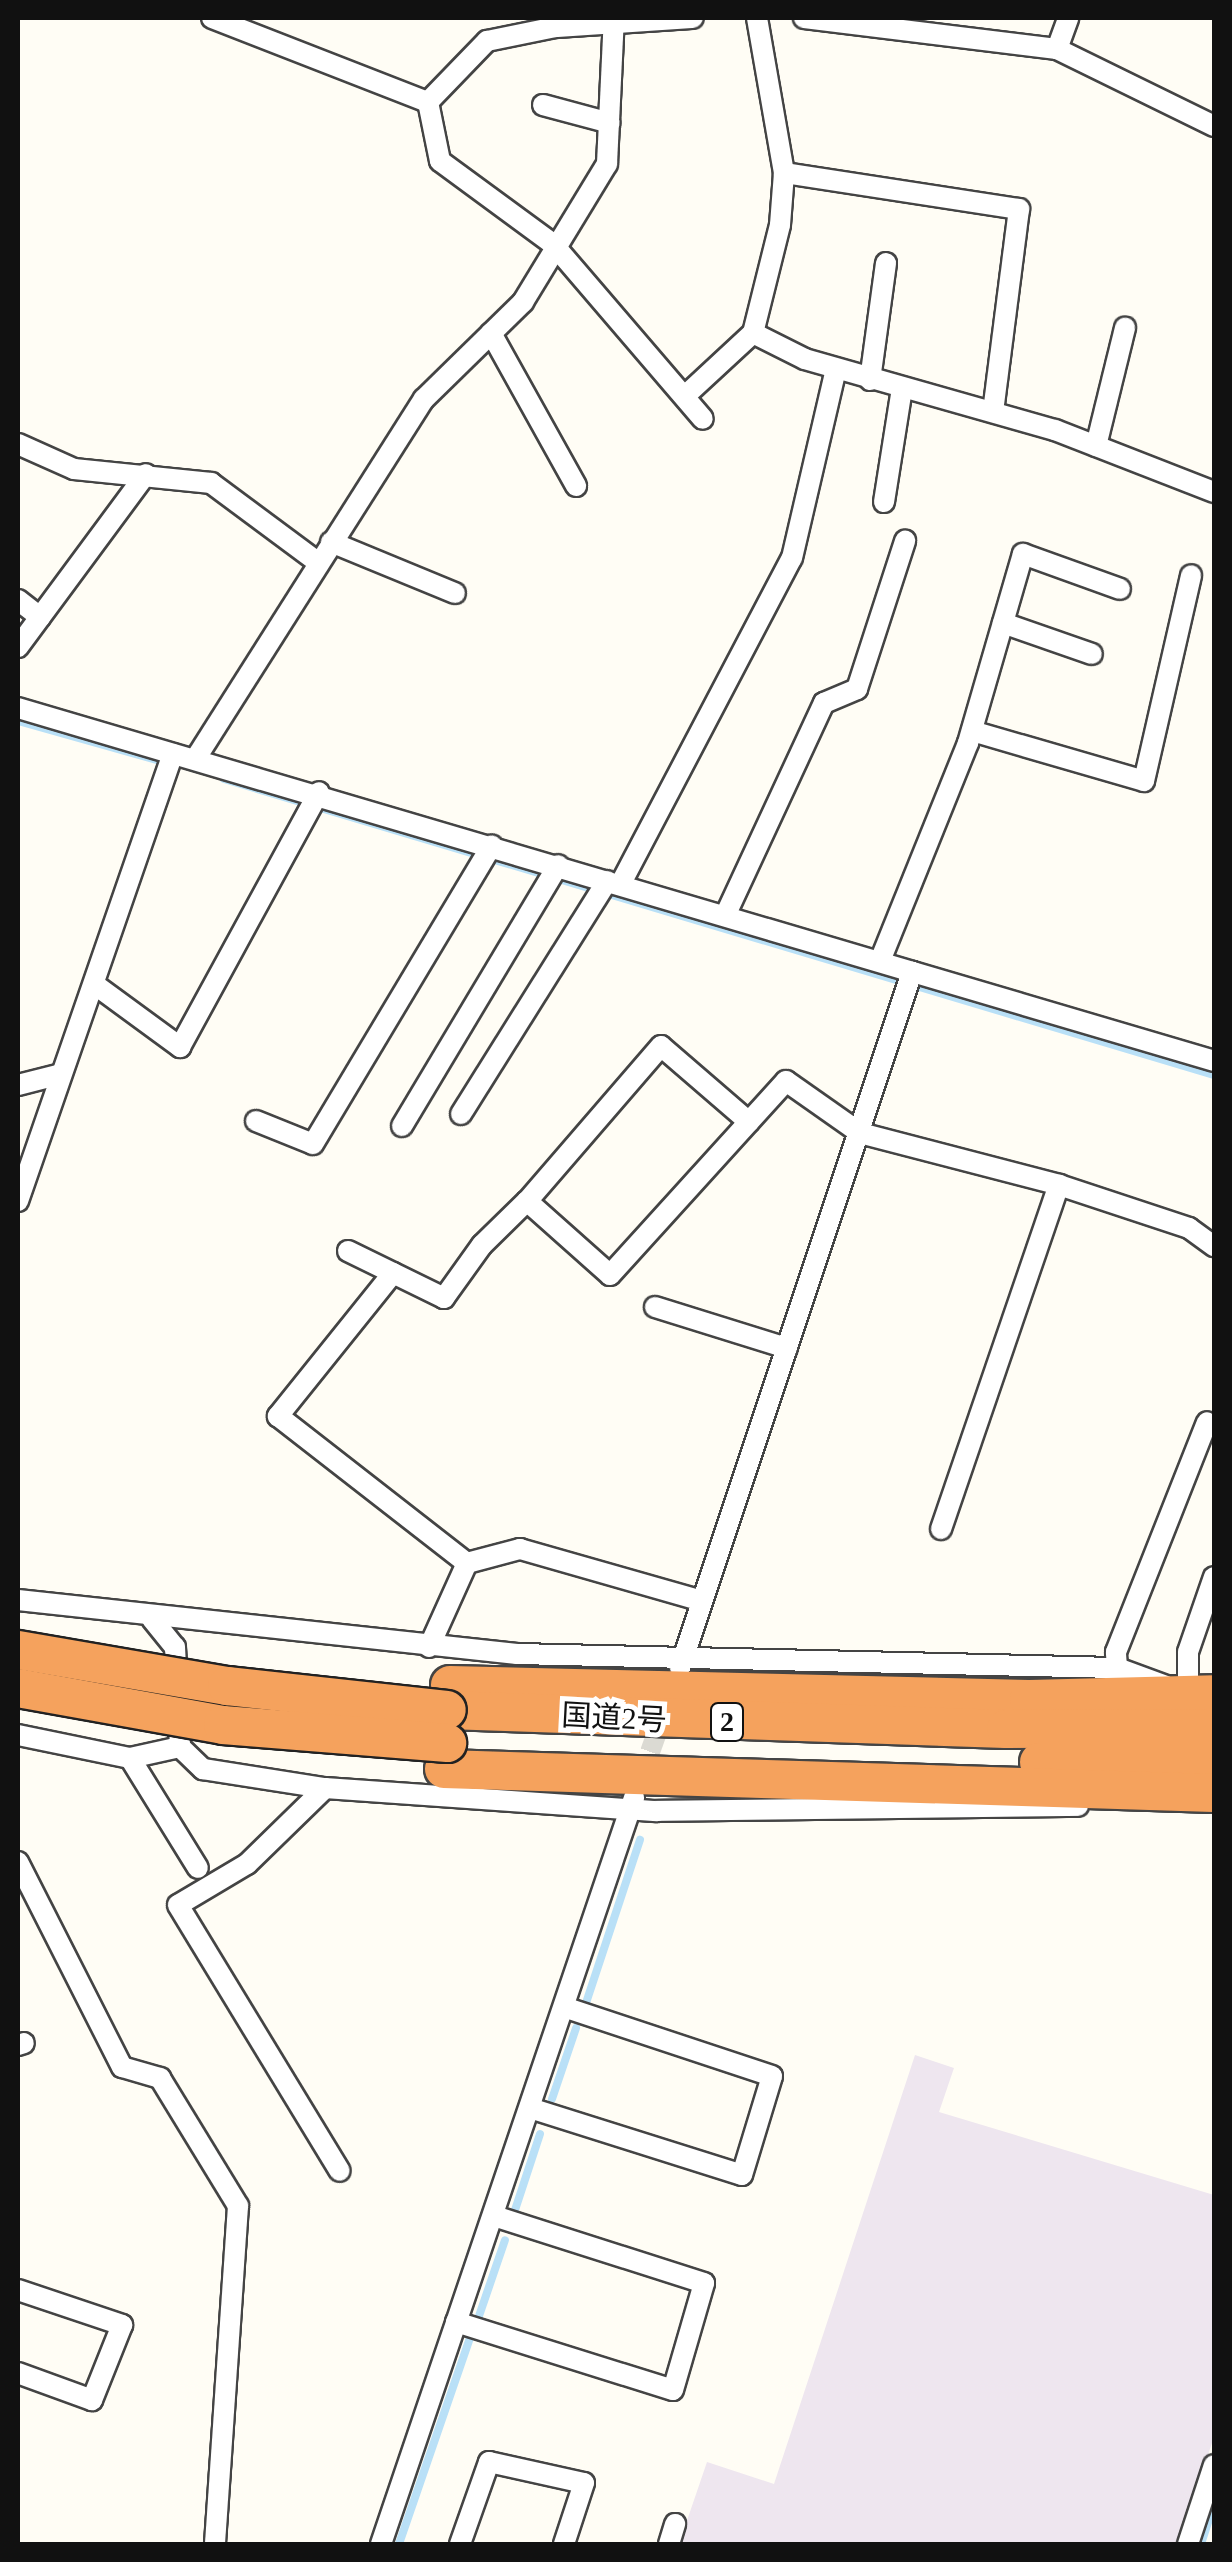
<!DOCTYPE html>
<html>
<head>
<meta charset="utf-8">
<style>
	body { margin:0 }
	#map { position:relative; width:1232px; height:2562px; overflow:hidden; background:#fffdf5; font-family:"Times New Roman","Noto Sans JP",serif }
	div>[style] { position:absolute }
	.industrial>* { inset:0; background:#eee6ef }
	.stream>* { height:8px; margin:-4px; padding:0 4px; transform-origin:4px; border-radius:4px; background:#b9e0f7 }
	.street-tunnel>* { height:20px; margin-top:-10px; transform-origin:0; background:repeating-linear-gradient(90deg,#dbdad3 0 20px,transparent 0 30px) }
	.roads { filter:drop-shadow(2px 0 #444) drop-shadow(-2px 0 #444) drop-shadow(0 2px #444) drop-shadow(0 -2px #444) }
	.street>* { height:20px; margin:-10px; padding:0 10px; transform-origin:10px; border-radius:10px; background:#fff }
	.highway>* { height:38px; margin:-19px; padding:0 19px; transform-origin:19px; border-radius:19px; background:#f5a25d }
	.bridges { filter:drop-shadow(2px 0 #222) drop-shadow(-2px 0 #222) drop-shadow(0 2px #222) drop-shadow(0 -2px #222) }
	.highway-bridge>* { height:38px; margin:-19px; padding:0 19px; transform-origin:19px; border-radius:19px; background:#f5a25d }
	span { translate:-50% -50%; white-space:nowrap; text-align:center; line-height:1.15; -webkit-text-stroke:10px #fff; paint-order:stroke }
	.shield-label span { padding:2px 8px; background:#fff; border:2px solid; border-radius:8px; -webkit-text-stroke-width:0 }
	.shield-label { font-size:28px; color:#111; font-weight:700 }
	.street-label { font-size:30px; color:#111 }
	.frame { position:absolute; inset:0; border:20px solid #111; pointer-events:none }
</style>
</head>
<body>
<div id="map">
	<div class="industrial">
		<i style="clip-path:polygon(915px 2055px,954px 2068px,939px 2112px,1214px 2195px,1214px 2437px,1178px 2544px,679px 2544px,707px 2462px,774px 2484px)"></i>
	</div>
	<div class="stream">
		<i style="left:18px;top:721px;width:155px;rotate:15.7deg"></i>
		<i style="left:224px;top:779px;width:1033px;rotate:16.65deg"></i>
		<i style="left:586px;top:2003px;width:172px;rotate:-71.7deg"></i>
		<i style="left:552px;top:2099px;width:75px;rotate:-71.3deg"></i>
		<i style="left:515px;top:2210px;width:80px;rotate:-71.8deg"></i>
		<i style="left:479px;top:2316px;width:80px;rotate:-71.1deg"></i>
		<i style="left:399px;top:2544px;width:218px;rotate:-71deg"></i>
		<i style="left:1201px;top:2544px;width:42px;rotate:-72deg"></i>
	</div>
	<div class="street-tunnel">
		<i style="left:640px;top:1780px;width:71px;rotate:-70.3deg"></i>
	</div>
	<div class="roads">
		<div class="street">
			<i style="left:212px;top:18px;width:232px;rotate:21.3deg"></i>
			<i style="left:428px;top:102px;width:85px;rotate:-46deg"></i>
			<i style="left:487px;top:41px;width:70px;rotate:-11.5deg"></i>
			<i style="left:556px;top:27px;width:137px;rotate:-3.8deg"></i>
			<i style="left:757px;top:18px;width:157px;rotate:80.1deg"></i>
			<i style="left:784px;top:173px;width:52px;rotate:94.4deg"></i>
			<i style="left:780px;top:225px;width:111px;rotate:104deg"></i>
			<i style="left:753px;top:333px;width:58px;rotate:26.6deg"></i>
			<i style="left:805px;top:359px;width:260px;rotate:15.9deg"></i>
			<i style="left:1055px;top:430px;width:171px;rotate:21.3deg"></i>
			<i style="left:804px;top:18px;width:255px;rotate:7deg"></i>
			<i style="left:1057px;top:49px;width:175px;rotate:26.1deg"></i>
			<i style="left:1057px;top:49px;width:33px;rotate:-70deg"></i>
			<i style="left:428px;top:102px;width:60px;rotate:78.5deg"></i>
			<i style="left:440px;top:161px;width:140px;rotate:36.3deg"></i>
			<i style="left:553px;top:244px;width:230px;rotate:49.4deg"></i>
			<i style="left:543px;top:105px;width:69px;rotate:15deg"></i>
			<i style="left:784px;top:173px;width:238px;rotate:8.7deg"></i>
			<i style="left:1019px;top:209px;width:204px;rotate:97.3deg"></i>
			<i style="left:491px;top:333px;width:175px;rotate:60.9deg"></i>
			<i style="left:870px;top:380px;width:118px;rotate:-82.2deg"></i>
			<i style="left:686px;top:395px;width:91px;rotate:-42.8deg"></i>
			<i style="left:18px;top:444px;width:61px;rotate:24.1deg"></i>
			<i style="left:74px;top:469px;width:138px;rotate:5.8deg"></i>
			<i style="left:211px;top:483px;width:131px;rotate:36.6deg"></i>
			<i style="left:1096px;top:446px;width:122px;rotate:-76.2deg"></i>
			<i style="left:884px;top:502px;width:115px;rotate:-81deg"></i>
			<i style="left:331px;top:542px;width:134px;rotate:22.4deg"></i>
			<i style="left:18px;top:600px;width:28px;rotate:38deg"></i>
			<i style="left:1003px;top:623px;width:94px;rotate:19.2deg"></i>
			<i style="left:18px;top:647px;width:215px;rotate:-53.5deg"></i>
			<i style="left:18px;top:708px;width:1247px;rotate:16.44deg"></i>
			<i style="left:972px;top:731px;width:179px;rotate:16.2deg"></i>
			<i style="left:1144px;top:781px;width:211px;rotate:-77.1deg"></i>
			<i style="left:196px;top:758px;width:425px;rotate:-57.6deg"></i>
			<i style="left:424px;top:399px;width:139px;rotate:-44.4deg"></i>
			<i style="left:523px;top:302px;width:162px;rotate:-58.7deg"></i>
			<i style="left:607px;top:164px;width:146px;rotate:-87.3deg"></i>
			<i style="left:620px;top:885px;width:369px;rotate:-62.3deg"></i>
			<i style="left:792px;top:558px;width:194px;rotate:-76.9deg"></i>
			<i style="left:725px;top:916px;width:235px;rotate:-65.1deg"></i>
			<i style="left:824px;top:703px;width:36px;rotate:-23deg"></i>
			<i style="left:857px;top:689px;width:156px;rotate:-72deg"></i>
			<i style="left:880px;top:961px;width:235px;rotate:-68deg"></i>
			<i style="left:968px;top:743px;width:197px;rotate:-73.8deg"></i>
			<i style="left:1023px;top:554px;width:103px;rotate:19.8deg"></i>
			<i style="left:94px;top:984px;width:107px;rotate:36.2deg"></i>
			<i style="left:180px;top:1047px;width:290px;rotate:-61.4deg"></i>
			<i style="left:18px;top:1085px;width:44px;rotate:-14.3deg"></i>
			<i style="left:461px;top:1114px;width:275px;rotate:-57.9deg"></i>
			<i style="left:256px;top:1121px;width:61px;rotate:22deg"></i>
			<i style="left:313px;top:1144px;width:348px;rotate:-59.1deg"></i>
			<i style="left:749px;top:1122px;width:116px;rotate:-139.2deg"></i>
			<i style="left:661px;top:1046px;width:205px;rotate:130.8deg"></i>
			<i style="left:527px;top:1201px;width:111px;rotate:41.7deg"></i>
			<i style="left:610px;top:1275px;width:262px;rotate:-47.8deg"></i>
			<i style="left:786px;top:1081px;width:90px;rotate:35.1deg"></i>
			<i style="left:860px;top:1133px;width:206px;rotate:14.6deg"></i>
			<i style="left:1059px;top:1185px;width:137px;rotate:18.3deg"></i>
			<i style="left:1189px;top:1228px;width:31px;rotate:36deg"></i>
			<i style="left:402px;top:1126px;width:304px;rotate:-59.1deg"></i>
			<i style="left:18px;top:1201px;width:473px;rotate:-70.9deg"></i>
			<i style="left:348px;top:1251px;width:107px;rotate:26.1deg"></i>
			<i style="left:444px;top:1298px;width:65px;rotate:-54.4deg"></i>
			<i style="left:482px;top:1245px;width:63px;rotate:-44.4deg"></i>
			<i style="left:393px;top:1273px;width:184px;rotate:128.8deg"></i>
			<i style="left:278px;top:1416px;width:239px;rotate:37.9deg"></i>
			<i style="left:467px;top:1563px;width:92px;rotate:114.3deg"></i>
			<i style="left:655px;top:1307px;width:138px;rotate:17.3deg"></i>
			<i style="left:941px;top:1529px;width:364px;rotate:-71.1deg"></i>
			<i style="left:467px;top:1563px;width:55px;rotate:-14.8deg"></i>
			<i style="left:520px;top:1549px;width:189px;rotate:15.9deg"></i>
			<i style="left:18px;top:1600px;width:502px;rotate:6.18deg"></i>
			<i style="left:517px;top:1654px;width:600px;rotate:1.34deg"></i>
			<i style="left:1117px;top:1668px;width:76px;rotate:20.1deg"></i>
			<i style="left:1188px;top:1694px;width:42px;rotate:-90deg"></i>
			<i style="left:1188px;top:1652px;width:79px;rotate:-70.9deg"></i>
			<i style="left:152px;top:1619px;width:36px;rotate:51deg"></i>
			<i style="left:175px;top:1647px;width:100px;rotate:87.1deg"></i>
			<i style="left:180px;top:1747px;width:32px;rotate:44deg"></i>
			<i style="left:203px;top:1769px;width:123px;rotate:8.9deg"></i>
			<i style="left:325px;top:1788px;width:333px;rotate:4deg"></i>
			<i style="left:657px;top:1811px;width:421px;rotate:-0.7deg"></i>
			<i style="left:680px;top:1668px;width:734px;rotate:-71.57deg"></i>
			<i style="left:1117px;top:1668px;width:16px;rotate:-94deg"></i>
			<i style="left:1116px;top:1652px;width:247px;rotate:-68.4deg"></i>
			<i style="left:18px;top:1735px;width:114px;rotate:11.6deg"></i>
			<i style="left:130px;top:1758px;width:51px;rotate:-12.4deg"></i>
			<i style="left:130px;top:1758px;width:129px;rotate:58.3deg"></i>
			<i style="left:325px;top:1788px;width:109px;rotate:135.7deg"></i>
			<i style="left:247px;top:1864px;width:80px;rotate:149.3deg"></i>
			<i style="left:178px;top:1905px;width:311px;rotate:58.7deg"></i>
			<i style="left:18px;top:1862px;width:230px;rotate:63.1deg"></i>
			<i style="left:122px;top:2067px;width:40px;rotate:16deg"></i>
			<i style="left:160px;top:2078px;width:150px;rotate:58.6deg"></i>
			<i style="left:238px;top:2206px;width:339px;rotate:93.9deg"></i>
			<i style="left:18px;top:2045px;width:6px;rotate:-18deg"></i>
			<i style="left:533px;top:2109px;width:219px;rotate:17.5deg"></i>
			<i style="left:742px;top:2175px;width:103px;rotate:-73.1deg"></i>
			<i style="left:772px;top:2076px;width:217px;rotate:-161.7deg"></i>
			<i style="left:18px;top:2290px;width:110px;rotate:18.6deg"></i>
			<i style="left:122px;top:2325px;width:81px;rotate:111.8deg"></i>
			<i style="left:92px;top:2400px;width:79px;rotate:-160deg"></i>
			<i style="left:456px;top:2322px;width:227px;rotate:17.4deg"></i>
			<i style="left:673px;top:2390px;width:111px;rotate:-73.8deg"></i>
			<i style="left:704px;top:2283px;width:220px;rotate:-162.3deg"></i>
			<i style="left:381px;top:2544px;width:788px;rotate:-71.27deg"></i>
			<i style="left:460px;top:2544px;width:87px;rotate:-70.5deg"></i>
			<i style="left:489px;top:2462px;width:97px;rotate:12.5deg"></i>
			<i style="left:584px;top:2483px;width:64px;rotate:108.2deg"></i>
			<i style="left:669px;top:2544px;width:21px;rotate:-73deg"></i>
			<i style="left:1188px;top:2544px;width:83px;rotate:-71.8deg"></i>
		</div>
		<div class="highway">
			<i style="left:450px;top:1685px;width:579px;rotate:1.39deg"></i>
			<i style="left:1029px;top:1699px;width:185px;rotate:-1.5deg"></i>
			<i style="left:447px;top:1710px;width:559px;rotate:1.95deg"></i>
			<i style="left:1006px;top:1729px;width:208px;rotate:-0.3deg"></i>
			<i style="left:1039px;top:1762px;width:175px"></i>
			<i style="left:444px;top:1769px;width:770px;rotate:1.79deg"></i>
		</div>
	</div>
	<div class="bridges">
		<div class="highway-bridge">
			<i style="left:18px;top:1650px;width:212px;rotate:9.8deg"></i>
			<i style="left:227px;top:1686px;width:221px;rotate:6.2deg"></i>
			<i style="left:18px;top:1688px;width:208px;rotate:10.2deg"></i>
			<i style="left:223px;top:1725px;width:225px;rotate:4.6deg"></i>
		</div>
	</div>
	<div class="shield-label">
		<span style="left:727px;top:1722px">2</span>
	</div>
	<div class="street-label">
		<span style="left:614px;top:1718px;rotate:3deg">国道2号</span>
	</div>
	<div class="frame"></div>
</div>
</body>
</html>
